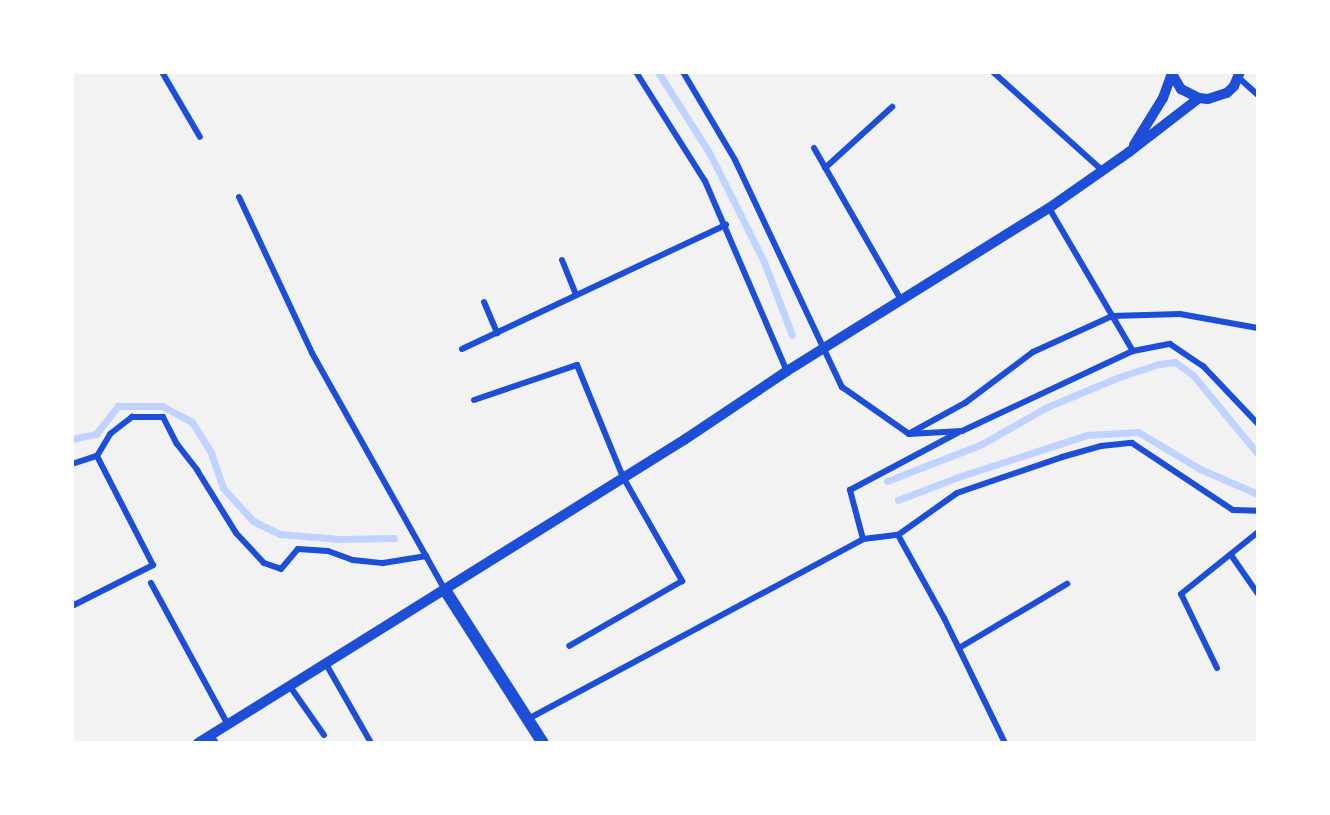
<!DOCTYPE html>
<html>
<head>
<meta charset="utf-8">
<style>
	body { margin:0 }
	#map { position:relative; width:1330px; height:815px; overflow:hidden; background:#f2f2f2; font-family:Jost,sans-serif }
	div>[style] { position:absolute }
	.stream>* { height:7px; margin:-3.5px; padding:0 3.5px; transform-origin:3.5px; border-radius:3.5px; background:#bfd3fe }
	.minor>* { height:6px; margin:-3px; padding:0 3px; transform-origin:3px; border-radius:3px; background:#1d4ed8 }
	.tertiary>* { height:10px; margin:-5px; padding:0 5px; transform-origin:5px; border-radius:5px; background:#1d4ed8 }
	.secondary>* { height:12px; margin:-6px; padding:0 6px; transform-origin:6px; border-radius:6px; background:#1d4ed8 }
	span { translate:-50% -50%; white-space:nowrap; text-align:center; line-height:1.15; -webkit-text-stroke:6px #fff; paint-order:stroke }
	.frame { position:absolute; inset:0; border:74px solid #fff; pointer-events:none }
</style>
</head>
<body>
<div id="map">
	<div class="stream">
		<i style="left:658px;top:72px;width:97px;rotate:57.6deg"></i>
		<i style="left:710px;top:154px;width:121px;rotate:63.4deg"></i>
		<i style="left:764px;top:262px;width:78px;rotate:69deg"></i>
		<i style="left:72px;top:439px;width:25px;rotate:-12deg"></i>
		<i style="left:96px;top:434px;width:36px;rotate:-52deg"></i>
		<i style="left:118px;top:406px;width:44px"></i>
		<i style="left:162px;top:406px;width:34px;rotate:28deg"></i>
		<i style="left:192px;top:422px;width:36px;rotate:58deg"></i>
		<i style="left:211px;top:453px;width:37px;rotate:71deg"></i>
		<i style="left:223px;top:488px;width:45px;rotate:47.7deg"></i>
		<i style="left:253px;top:521px;width:30px;rotate:26deg"></i>
		<i style="left:280px;top:534px;width:60px;rotate:4.8deg"></i>
		<i style="left:340px;top:539px;width:54px;rotate:-1.1deg"></i>
		<i style="left:887px;top:481px;width:100px;rotate:-21.2deg"></i>
		<i style="left:980px;top:445px;width:77px;rotate:-29.6deg"></i>
		<i style="left:1047px;top:407px;width:78px;rotate:-22.6deg"></i>
		<i style="left:1119px;top:377px;width:42px;rotate:-18deg"></i>
		<i style="left:1159px;top:364px;width:16px;rotate:-7deg"></i>
		<i style="left:1175px;top:362px;width:22px;rotate:36deg"></i>
		<i style="left:1193px;top:375px;width:102px;rotate:50.6deg"></i>
		<i style="left:898px;top:500px;width:67px;rotate:-20.9deg"></i>
		<i style="left:961px;top:476px;width:133px;rotate:-18deg"></i>
		<i style="left:1087px;top:435px;width:51px;rotate:-3.4deg"></i>
		<i style="left:1138px;top:432px;width:72px;rotate:30.8deg"></i>
		<i style="left:1200px;top:469px;width:63px;rotate:23.3deg"></i>
	</div>
	<div class="minor">
		<i style="left:162px;top:72px;width:75px;rotate:59.7deg"></i>
		<i style="left:636px;top:72px;width:129px;rotate:57.7deg"></i>
		<i style="left:705px;top:181px;width:207px;rotate:66.7deg"></i>
		<i style="left:683px;top:72px;width:102px;rotate:59.4deg"></i>
		<i style="left:735px;top:160px;width:251px;rotate:64.8deg"></i>
		<i style="left:842px;top:387px;width:82px;rotate:35deg"></i>
		<i style="left:909px;top:434px;width:53px;rotate:-3.2deg"></i>
		<i style="left:962px;top:431px;width:189px;rotate:-25.1deg"></i>
		<i style="left:1133px;top:351px;width:38px;rotate:-11deg"></i>
		<i style="left:1170px;top:344px;width:40px;rotate:34deg"></i>
		<i style="left:1203px;top:366px;width:80px;rotate:46.5deg"></i>
		<i style="left:993px;top:72px;width:148px;rotate:42deg"></i>
		<i style="left:1239px;top:78px;width:25px;rotate:42deg"></i>
		<i style="left:814px;top:148px;width:175px;rotate:60.2deg"></i>
		<i style="left:825px;top:168px;width:91px;rotate:-42.3deg"></i>
		<i style="left:239px;top:197px;width:172px;rotate:64.9deg"></i>
		<i style="left:312px;top:353px;width:272px;rotate:60.7deg"></i>
		<i style="left:1049px;top:208px;width:166px;rotate:59.6deg"></i>
		<i style="left:562px;top:260px;width:38px;rotate:68deg"></i>
		<i style="left:484px;top:302px;width:34px;rotate:67deg"></i>
		<i style="left:462px;top:349px;width:292px;rotate:-25.2deg"></i>
		<i style="left:474px;top:400px;width:109px;rotate:-18.8deg"></i>
		<i style="left:577px;top:365px;width:121px;rotate:67.7deg"></i>
		<i style="left:623px;top:477px;width:120px;rotate:60.4deg"></i>
		<i style="left:682px;top:581px;width:130px;rotate:150.1deg"></i>
		<i style="left:912px;top:432px;width:60px;rotate:-28.7deg"></i>
		<i style="left:965px;top:403px;width:85px;rotate:-36.9deg"></i>
		<i style="left:1033px;top:352px;width:87px;rotate:-24.5deg"></i>
		<i style="left:1112px;top:316px;width:68px;rotate:-1.7deg"></i>
		<i style="left:1180px;top:314px;width:79px;rotate:10.2deg"></i>
		<i style="left:72px;top:464px;width:26px;rotate:-18deg"></i>
		<i style="left:97px;top:456px;width:26px;rotate:-59deg"></i>
		<i style="left:110px;top:434px;width:28px;rotate:-38deg"></i>
		<i style="left:132px;top:417px;width:31px"></i>
		<i style="left:163px;top:417px;width:30px;rotate:63deg"></i>
		<i style="left:177px;top:444px;width:33px;rotate:52deg"></i>
		<i style="left:197px;top:470px;width:74px;rotate:58.2deg"></i>
		<i style="left:236px;top:533px;width:41px;rotate:47deg"></i>
		<i style="left:264px;top:563px;width:18px;rotate:19deg"></i>
		<i style="left:281px;top:569px;width:26px;rotate:-50deg"></i>
		<i style="left:298px;top:549px;width:30px;rotate:4deg"></i>
		<i style="left:328px;top:551px;width:27px;rotate:20deg"></i>
		<i style="left:353px;top:560px;width:30px;rotate:6deg"></i>
		<i style="left:383px;top:563px;width:44px;rotate:-9.2deg"></i>
		<i style="left:898px;top:535px;width:95px;rotate:61deg"></i>
		<i style="left:944px;top:618px;width:139px;rotate:64deg"></i>
		<i style="left:863px;top:539px;width:51px;rotate:-104.9deg"></i>
		<i style="left:850px;top:490px;width:123px;rotate:-28deg"></i>
		<i style="left:1231px;top:555px;width:47px;rotate:55.3deg"></i>
		<i style="left:151px;top:583px;width:159px;rotate:61.5deg"></i>
		<i style="left:72px;top:606px;width:91px;rotate:-26.8deg"></i>
		<i style="left:153px;top:565px;width:123px;rotate:-117.2deg"></i>
		<i style="left:959px;top:648px;width:126px;rotate:-30.7deg"></i>
		<i style="left:326px;top:664px;width:91px;rotate:60.3deg"></i>
		<i style="left:1217px;top:668px;width:82px;rotate:-115.9deg"></i>
		<i style="left:1181px;top:594px;width:99px;rotate:-38.8deg"></i>
		<i style="left:289px;top:685px;width:61px;rotate:55deg"></i>
		<i style="left:528px;top:719px;width:380px;rotate:-28.2deg"></i>
		<i style="left:863px;top:539px;width:35px;rotate:-7deg"></i>
		<i style="left:898px;top:535px;width:72px;rotate:-35.4deg"></i>
		<i style="left:957px;top:493px;width:111px;rotate:-18.9deg"></i>
		<i style="left:1062px;top:457px;width:41px;rotate:-15.8deg"></i>
		<i style="left:1101px;top:446px;width:31px;rotate:-6deg"></i>
		<i style="left:1132px;top:443px;width:121px;rotate:33.6deg"></i>
		<i style="left:1233px;top:510px;width:25px;rotate:2deg"></i>
		<i style="left:211px;top:735px;width:9px;rotate:58deg"></i>
	</div>
	<div class="tertiary">
		<i style="left:1171px;top:72px;width:20px;rotate:60deg"></i>
		<i style="left:1181px;top:89px;width:20px;rotate:27deg"></i>
		<i style="left:1199px;top:98px;width:9px;rotate:6deg"></i>
		<i style="left:1208px;top:99px;width:20px;rotate:-18deg"></i>
		<i style="left:1227px;top:93px;width:10px;rotate:-45deg"></i>
		<i style="left:1234px;top:86px;width:15px;rotate:-67deg"></i>
		<i style="left:1134px;top:145px;width:55px;rotate:-58.3deg"></i>
		<i style="left:1163px;top:98px;width:27px;rotate:-70deg"></i>
		<i style="left:198px;top:743px;width:573px;rotate:-31.94deg"></i>
		<i style="left:684px;top:440px;width:124px;rotate:-33.8deg"></i>
		<i style="left:787px;top:371px;width:309px;rotate:-31.9deg"></i>
		<i style="left:1049px;top:208px;width:98px;rotate:-35deg"></i>
		<i style="left:1129px;top:152px;width:88px;rotate:-37.6deg"></i>
	</div>
	<div class="secondary">
		<i style="left:445px;top:590px;width:182px;rotate:57.4deg"></i>
	</div>
	<div class="frame"></div>
</div>
</body>
</html>
